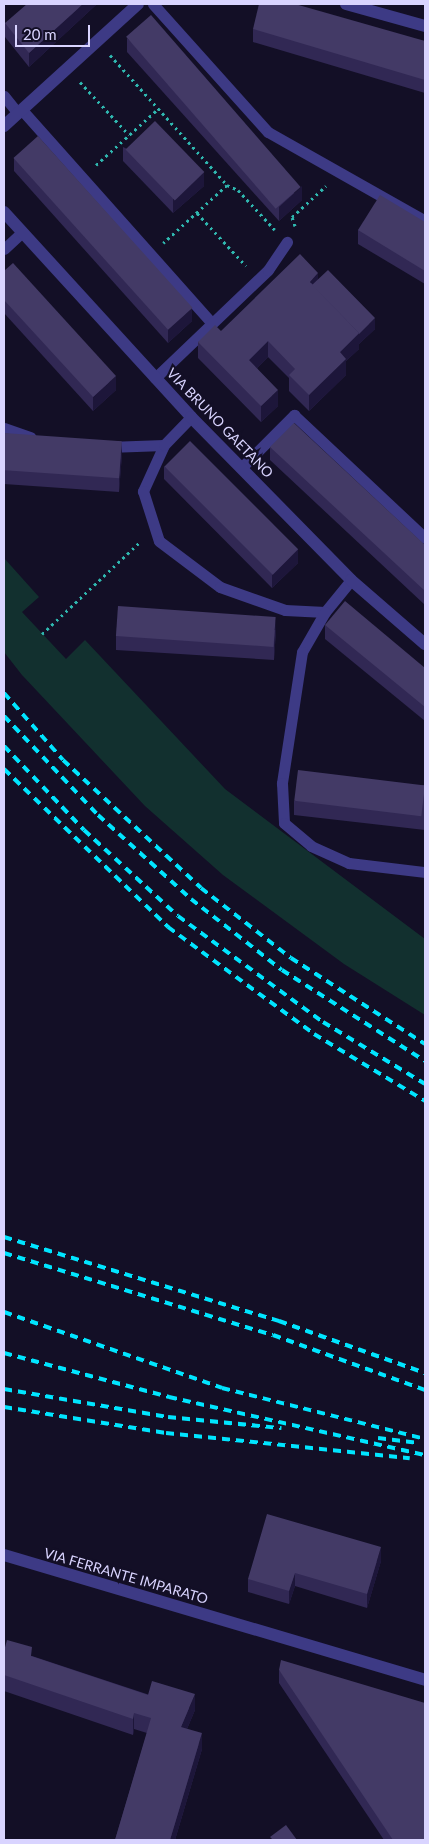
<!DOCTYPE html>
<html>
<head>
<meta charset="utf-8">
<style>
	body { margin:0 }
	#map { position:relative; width:429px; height:1844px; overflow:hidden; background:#130f26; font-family:Lato,sans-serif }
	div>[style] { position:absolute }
	.green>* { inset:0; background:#12302f }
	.path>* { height:3px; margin-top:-1.5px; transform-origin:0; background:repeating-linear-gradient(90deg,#2fb8b0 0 2.5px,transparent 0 6.5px) }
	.lane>* { height:11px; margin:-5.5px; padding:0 5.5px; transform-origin:5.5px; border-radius:5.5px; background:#3d3a85 }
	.street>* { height:12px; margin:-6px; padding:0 6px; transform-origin:6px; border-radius:6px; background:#3d3a85 }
	.rail>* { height:4px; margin-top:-2px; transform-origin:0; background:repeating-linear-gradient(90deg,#00e5ff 0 8px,transparent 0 14px) }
	.wall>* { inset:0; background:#312854 }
	.shaded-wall>* { inset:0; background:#1d163a }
	.building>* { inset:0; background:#433a66; transform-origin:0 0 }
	span { translate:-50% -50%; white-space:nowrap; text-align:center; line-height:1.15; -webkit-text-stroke:4.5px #130f26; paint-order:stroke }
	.street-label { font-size:14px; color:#d9d4ff }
	.frame { position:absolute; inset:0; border:5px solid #d9d4ff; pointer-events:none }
	.scale { position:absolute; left:15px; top:25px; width:75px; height:22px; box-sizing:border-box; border:2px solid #d9d4ff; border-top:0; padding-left:6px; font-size:15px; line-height:18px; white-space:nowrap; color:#d9d4ff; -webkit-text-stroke:4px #130f26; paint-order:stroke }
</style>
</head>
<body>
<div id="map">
	<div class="green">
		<i style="clip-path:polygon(4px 558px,39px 597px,22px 612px,66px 659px,85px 640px,225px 789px,425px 939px,425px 1015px,344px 964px,223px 875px,145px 806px,22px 675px,4px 652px)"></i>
	</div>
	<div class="path">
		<i style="left:110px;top:55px;width:175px;rotate:48deg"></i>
		<i style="left:227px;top:185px;width:86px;rotate:137.8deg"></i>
		<i style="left:80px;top:82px;width:72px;rotate:47.2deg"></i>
		<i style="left:96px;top:165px;width:84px;rotate:-42.1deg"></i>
		<i style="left:227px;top:185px;width:12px;rotate:24deg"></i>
		<i style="left:238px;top:190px;width:54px;rotate:47.2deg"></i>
		<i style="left:197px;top:213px;width:72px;rotate:47.2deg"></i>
		<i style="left:295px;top:226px;width:9px;rotate:-108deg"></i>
		<i style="left:292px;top:217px;width:46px;rotate:-42.4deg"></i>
		<i style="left:42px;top:634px;width:134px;rotate:-43.2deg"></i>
	</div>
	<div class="lane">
		<i style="left:153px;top:4px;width:172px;rotate:48.1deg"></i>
		<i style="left:268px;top:132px;width:180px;rotate:29.5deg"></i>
		<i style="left:4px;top:96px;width:22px;rotate:51deg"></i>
		<i style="left:22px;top:110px;width:285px;rotate:48.3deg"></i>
		<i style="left:4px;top:249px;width:25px;rotate:-43deg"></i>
		<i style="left:155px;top:378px;width:156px;rotate:-43.7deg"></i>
		<i style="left:268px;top:270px;width:34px;rotate:-56deg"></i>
		<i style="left:4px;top:428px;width:28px;rotate:19deg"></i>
		<i style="left:164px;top:445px;width:51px;rotate:114.5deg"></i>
		<i style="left:143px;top:491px;width:52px;rotate:72.3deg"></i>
		<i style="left:159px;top:541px;width:76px;rotate:37deg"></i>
		<i style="left:220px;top:587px;width:69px;rotate:19.5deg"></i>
		<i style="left:285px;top:610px;width:40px;rotate:2.9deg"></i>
		<i style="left:325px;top:612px;width:41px;rotate:-50.9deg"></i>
		<i style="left:108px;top:447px;width:56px;rotate:-2deg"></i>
		<i style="left:164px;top:445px;width:39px;rotate:-46deg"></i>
		<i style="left:242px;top:467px;width:74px;rotate:-45deg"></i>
		<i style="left:294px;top:415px;width:180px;rotate:43.2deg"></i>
		<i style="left:325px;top:612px;width:46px;rotate:119.9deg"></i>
		<i style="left:302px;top:652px;width:133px;rotate:98.7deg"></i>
		<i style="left:282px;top:783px;width:40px;rotate:87.1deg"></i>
		<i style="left:284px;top:823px;width:35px;rotate:40deg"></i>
		<i style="left:311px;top:846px;width:42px;rotate:24.1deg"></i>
		<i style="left:349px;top:863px;width:77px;rotate:6.8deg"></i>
	</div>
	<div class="street">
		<i style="left:346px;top:4px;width:82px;rotate:15.6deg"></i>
		<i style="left:4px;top:126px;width:181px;rotate:-42.3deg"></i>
		<i style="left:4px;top:212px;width:277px;rotate:47.6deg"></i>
		<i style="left:191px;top:417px;width:228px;rotate:45.5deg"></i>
		<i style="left:351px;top:580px;width:98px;rotate:40.9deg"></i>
		<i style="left:4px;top:1555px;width:439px;rotate:16.5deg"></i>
	</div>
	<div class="rail">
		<i style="left:4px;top:693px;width:89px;rotate:48.6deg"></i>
		<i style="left:63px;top:760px;width:188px;rotate:42.8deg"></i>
		<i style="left:201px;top:888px;width:114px;rotate:37.9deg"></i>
		<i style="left:291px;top:958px;width:159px;rotate:32.7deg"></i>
		<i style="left:4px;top:716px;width:137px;rotate:46.5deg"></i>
		<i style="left:98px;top:815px;width:125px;rotate:42.1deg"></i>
		<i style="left:191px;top:899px;width:115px;rotate:38deg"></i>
		<i style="left:282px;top:970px;width:169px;rotate:32.5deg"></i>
		<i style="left:4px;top:746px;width:116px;rotate:46.4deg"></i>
		<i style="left:84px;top:830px;width:127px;rotate:42.5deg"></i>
		<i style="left:178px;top:916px;width:180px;rotate:36.2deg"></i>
		<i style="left:323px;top:1022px;width:119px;rotate:31.3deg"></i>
		<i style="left:4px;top:769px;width:228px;rotate:43.9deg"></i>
		<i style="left:168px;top:927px;width:181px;rotate:36.2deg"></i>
		<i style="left:314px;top:1034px;width:130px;rotate:31.1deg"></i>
		<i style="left:4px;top:1237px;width:288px;rotate:17deg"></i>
		<i style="left:279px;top:1321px;width:155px;rotate:19.6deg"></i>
		<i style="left:4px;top:1253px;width:281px;rotate:17deg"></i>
		<i style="left:273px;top:1335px;width:162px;rotate:19.9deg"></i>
		<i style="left:4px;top:1312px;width:231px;rotate:19.2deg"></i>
		<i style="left:222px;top:1388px;width:209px;rotate:14.1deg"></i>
		<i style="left:4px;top:1353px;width:171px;rotate:14.9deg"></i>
		<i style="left:169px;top:1397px;width:262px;rotate:12.8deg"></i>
		<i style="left:4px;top:1389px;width:166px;rotate:9.7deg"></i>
		<i style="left:168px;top:1417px;width:114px;rotate:5.6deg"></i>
		<i style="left:4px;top:1407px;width:164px;rotate:9.1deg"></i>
		<i style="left:166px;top:1433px;width:245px;rotate:5.9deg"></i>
		<i style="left:378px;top:1438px;width:39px;rotate:7deg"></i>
	</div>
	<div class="wall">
		<i style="clip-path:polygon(97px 4px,29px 67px,5px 37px,5px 23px)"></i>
		<i style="clip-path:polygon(253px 29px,425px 41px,425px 93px,253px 42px)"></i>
		<i style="clip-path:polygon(127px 38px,302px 200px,279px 221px,127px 52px)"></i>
		<i style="clip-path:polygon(123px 147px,204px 186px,173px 213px,123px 161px)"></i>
		<i style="clip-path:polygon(14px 158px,192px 321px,168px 343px,14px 171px)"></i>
		<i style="clip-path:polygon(425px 222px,425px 284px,358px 244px,358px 230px)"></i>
		<i style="clip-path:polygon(4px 271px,116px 390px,93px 411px,4px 313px)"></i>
		<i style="clip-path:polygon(318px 279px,375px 329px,359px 344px,359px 349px,346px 361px,346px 375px,309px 411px,289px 391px,289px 378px,268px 357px,257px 368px,278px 406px,261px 422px,198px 358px,198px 342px,221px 331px)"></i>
		<i style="clip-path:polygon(4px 433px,122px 454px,119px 492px,4px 484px)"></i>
		<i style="clip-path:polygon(270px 447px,425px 545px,425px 605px,270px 460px)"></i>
		<i style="clip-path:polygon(164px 466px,298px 563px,272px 588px,164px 479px)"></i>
		<i style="clip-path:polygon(325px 625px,425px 668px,425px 721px,325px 639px)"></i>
		<i style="clip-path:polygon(276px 630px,274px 660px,116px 650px,116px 636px)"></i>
		<i style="clip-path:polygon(425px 785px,425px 830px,294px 815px,294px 801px)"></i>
		<i style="clip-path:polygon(381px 1561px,367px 1608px,295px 1586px,289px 1604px,248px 1592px,248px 1579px)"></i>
		<i style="clip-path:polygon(4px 1651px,32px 1656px,195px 1710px,187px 1729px,202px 1749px,175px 1840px,115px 1840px,147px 1733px,134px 1729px,133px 1735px,4px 1691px)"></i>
		<i style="clip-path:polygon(279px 1670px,425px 1840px,384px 1840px,279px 1683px)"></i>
	</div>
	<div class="shaded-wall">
		<i style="clip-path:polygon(83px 4px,97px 4px,29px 67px,29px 53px)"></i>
		<i style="clip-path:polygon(204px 172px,204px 186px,173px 213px,173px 199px)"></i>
		<i style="clip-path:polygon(302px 186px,302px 200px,279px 221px,279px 207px)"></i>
		<i style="clip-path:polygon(318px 273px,318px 289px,310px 282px)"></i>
		<i style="clip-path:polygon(192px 308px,192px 321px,168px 343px,168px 329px)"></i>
		<i style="clip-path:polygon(375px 318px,375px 329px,359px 344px,359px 349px,346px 361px,346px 375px,309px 411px,309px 395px,340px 352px)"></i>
		<i style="clip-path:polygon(268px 341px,268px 357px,249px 376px,249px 360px)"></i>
		<i style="clip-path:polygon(116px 376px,116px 390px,93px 411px,93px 397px)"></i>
		<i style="clip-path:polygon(278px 390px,278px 406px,261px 422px,261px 406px)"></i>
		<i style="clip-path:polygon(122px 441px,122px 454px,119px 492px,119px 478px)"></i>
		<i style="clip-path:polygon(298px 549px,298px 563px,272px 588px,272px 575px)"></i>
		<i style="clip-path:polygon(276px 617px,276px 630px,274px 660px,274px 646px)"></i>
		<i style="clip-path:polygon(381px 1547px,381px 1561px,367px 1608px,367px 1594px)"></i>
		<i style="clip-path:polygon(295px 1573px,295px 1586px,289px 1604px,289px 1591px)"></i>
		<i style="clip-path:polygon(195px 1694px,195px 1710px,181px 1743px,181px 1727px)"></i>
		<i style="clip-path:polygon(134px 1713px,134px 1729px,133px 1735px,133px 1719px)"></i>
		<i style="clip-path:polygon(202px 1733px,202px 1749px,175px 1840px,170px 1840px)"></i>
	</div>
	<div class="building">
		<i style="clip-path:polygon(27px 4px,83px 4px,29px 53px,5px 23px)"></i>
		<i style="clip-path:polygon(259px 4px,295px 4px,425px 41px,425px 80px,253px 29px)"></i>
		<i style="left:151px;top:15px;width:228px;height:33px;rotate:49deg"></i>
		<i style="left:155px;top:121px;width:71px;height:41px;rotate:46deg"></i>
		<i style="left:38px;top:136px;width:231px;height:33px;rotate:48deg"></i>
		<i style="clip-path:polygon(380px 195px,425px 222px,425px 271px,358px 230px)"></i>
		<i style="clip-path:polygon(300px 254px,318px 273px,310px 282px,359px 333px,340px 352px,346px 359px,309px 395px,289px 375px,295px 369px,268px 341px,249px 360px,278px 390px,261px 406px,198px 342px,215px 325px,221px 331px)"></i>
		<i style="clip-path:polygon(13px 263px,116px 376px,93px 397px,4px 300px,4px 271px)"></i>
		<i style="clip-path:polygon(328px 270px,375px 318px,359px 334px,359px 333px,312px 285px)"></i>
		<i style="clip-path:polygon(294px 423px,425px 545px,425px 591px,270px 447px)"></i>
		<i style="left:4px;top:433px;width:118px;height:37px;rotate:4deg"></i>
		<i style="left:190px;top:441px;width:153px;height:36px;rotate:45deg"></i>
		<i style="clip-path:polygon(345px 601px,425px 668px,425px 707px,325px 625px)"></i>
		<i style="left:118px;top:606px;width:158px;height:30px;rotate:4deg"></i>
		<i style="left:298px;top:770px;width:128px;height:31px;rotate:7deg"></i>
		<i style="clip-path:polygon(267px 1514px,381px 1547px,367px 1594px,295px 1573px,289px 1591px,248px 1579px)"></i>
		<i style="clip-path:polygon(7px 1640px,32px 1647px,31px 1656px,148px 1695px,152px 1681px,195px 1694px,181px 1727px,202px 1733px,170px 1840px,115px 1840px,151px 1718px,134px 1713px,133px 1719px,4px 1675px,4px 1651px)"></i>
		<i style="clip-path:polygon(281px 1660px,425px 1703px,425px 1840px,393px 1840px,279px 1670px)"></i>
		<i style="clip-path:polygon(286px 1825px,297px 1840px,273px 1840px,270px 1837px)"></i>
	</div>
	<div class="street-label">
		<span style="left:220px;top:423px;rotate:46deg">VIA BRUNO GAETANO</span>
		<span style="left:126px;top:1576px;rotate:16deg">VIA FERRANTE IMPARATO</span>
	</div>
	<div class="frame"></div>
	<div class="scale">20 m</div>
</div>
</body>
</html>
